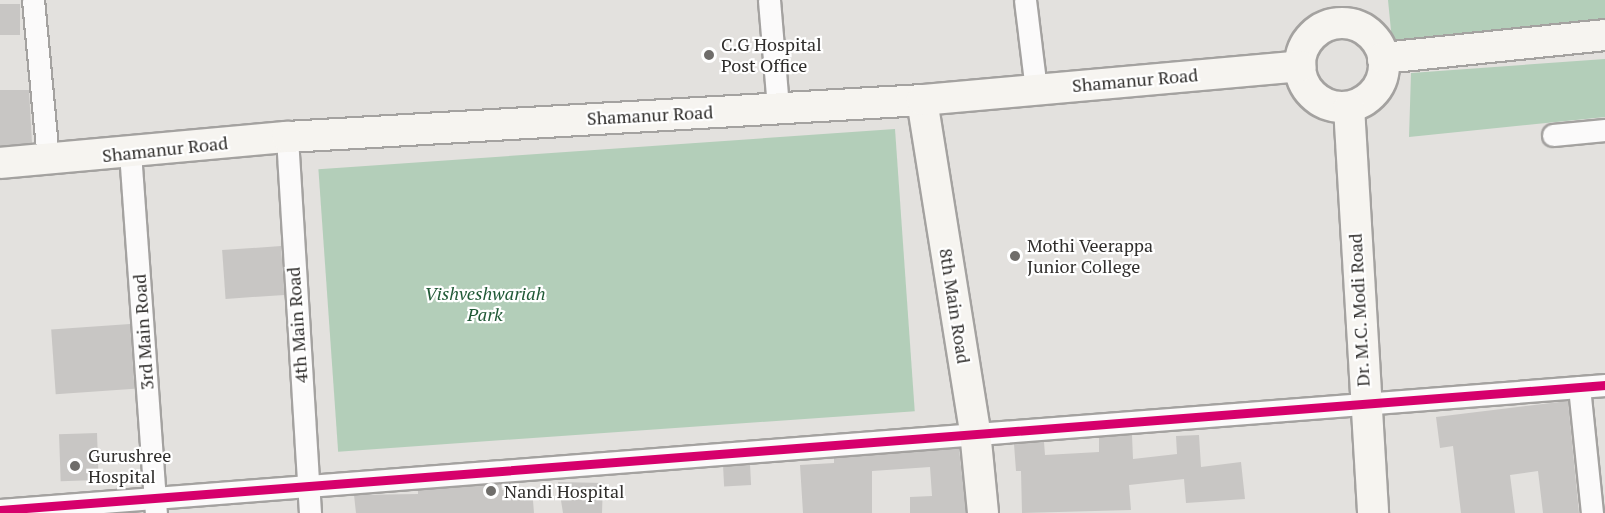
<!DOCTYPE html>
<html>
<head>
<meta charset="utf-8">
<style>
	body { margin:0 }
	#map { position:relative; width:1605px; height:513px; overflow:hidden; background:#e3e1de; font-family:"PT Serif",serif }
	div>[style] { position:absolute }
	.green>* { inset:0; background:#b3ceb9; transform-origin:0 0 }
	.building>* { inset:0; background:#c8c6c4; transform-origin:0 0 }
	.roads { filter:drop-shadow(2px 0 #a4a2a0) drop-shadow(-2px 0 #a4a2a0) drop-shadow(0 2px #a4a2a0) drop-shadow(0 -2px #a4a2a0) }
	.street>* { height:21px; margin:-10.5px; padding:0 10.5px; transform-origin:10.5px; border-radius:10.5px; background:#fbfafa }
	.secondary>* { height:30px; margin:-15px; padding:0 15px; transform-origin:15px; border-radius:15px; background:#f6f4f0 }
	.secondary>.ring { margin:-15px; padding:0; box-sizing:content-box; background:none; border:30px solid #f6f4f0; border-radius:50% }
	.cycleway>* { height:9px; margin:-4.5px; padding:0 4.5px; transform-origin:4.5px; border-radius:4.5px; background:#d6006c }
	.dots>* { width:16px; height:16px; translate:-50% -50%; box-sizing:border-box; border:3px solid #fff; border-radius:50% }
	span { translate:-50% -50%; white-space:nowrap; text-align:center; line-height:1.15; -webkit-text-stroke:4.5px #fff; paint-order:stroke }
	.poi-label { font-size:18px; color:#302e2c }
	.left { translate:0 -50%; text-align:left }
	.street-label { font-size:18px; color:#302e2c }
	.park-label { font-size:18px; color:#205936; font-style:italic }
</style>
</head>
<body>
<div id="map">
	<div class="green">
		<i style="clip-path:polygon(1388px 0,1605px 0,1605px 36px,1393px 51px)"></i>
		<i style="clip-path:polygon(1605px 59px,1605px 117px,1409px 137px,1411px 73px)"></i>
		<i style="left:895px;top:129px;width:283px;height:578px;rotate:86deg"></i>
	</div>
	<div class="building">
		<i style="left:0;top:4px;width:20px;height:31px"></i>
		<i style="clip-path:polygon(0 90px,29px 90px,32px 143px,0 146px)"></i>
		<i style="left:281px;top:246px;width:49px;height:59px;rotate:86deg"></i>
		<i style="left:130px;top:324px;width:65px;height:79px;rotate:86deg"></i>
		<i style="clip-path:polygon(1568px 401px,1579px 513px,1543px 513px,1538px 471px,1510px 475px,1515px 513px,1461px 513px,1453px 446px,1440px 448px,1436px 417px)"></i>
		<i style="left:97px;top:433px;width:47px;height:38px;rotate:88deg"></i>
		<i style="clip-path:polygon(1132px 435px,1133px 459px,1177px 454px,1176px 436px,1199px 435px,1201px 467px,1241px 462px,1245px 499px,1186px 503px,1184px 479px,1129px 485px,1131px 510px,1022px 513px,1021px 471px,1016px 471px,1014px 444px,1044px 442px,1045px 455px,1099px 452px,1099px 437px)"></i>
		<i style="clip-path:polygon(959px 448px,966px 513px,910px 513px,910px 497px,932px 496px,930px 467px,872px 471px,872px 513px,803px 513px,800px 465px,834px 463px,834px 458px)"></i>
		<i style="left:750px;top:464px;width:21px;height:27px;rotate:87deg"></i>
		<i style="clip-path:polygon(558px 482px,603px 483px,602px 513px,563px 513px)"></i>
		<i style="clip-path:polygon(501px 484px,502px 490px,532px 488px,534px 513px,356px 513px,354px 495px,418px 494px,418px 490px)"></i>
	</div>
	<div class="roads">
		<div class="street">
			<i style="left:33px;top:0;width:161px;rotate:84.6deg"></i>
			<i style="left:769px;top:0;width:108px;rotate:85.2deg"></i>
			<i style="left:1025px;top:0;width:90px;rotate:83deg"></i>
			<i style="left:1553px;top:135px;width:52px;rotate:-5.5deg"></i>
			<i style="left:287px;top:137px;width:377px;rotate:86.5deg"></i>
			<i style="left:130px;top:152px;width:362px;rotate:85.9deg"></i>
			<i style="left:1579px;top:387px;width:127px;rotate:84.1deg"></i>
			<i style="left:0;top:510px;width:1610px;rotate:-4.45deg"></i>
		</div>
		<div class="secondary">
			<i class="ring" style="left:1300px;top:23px;width:54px;height:54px"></i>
			<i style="left:1383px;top:58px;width:223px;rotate:-5.9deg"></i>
			<i style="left:922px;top:100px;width:335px;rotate:80.9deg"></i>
			<i style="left:975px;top:431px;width:82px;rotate:84.4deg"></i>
			<i style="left:1349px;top:107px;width:407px;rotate:86.6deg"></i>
			<i style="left:0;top:163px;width:288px;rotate:-5.2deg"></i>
			<i style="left:287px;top:137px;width:636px;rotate:-3.33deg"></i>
			<i style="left:922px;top:100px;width:380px;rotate:-5.1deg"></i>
		</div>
	</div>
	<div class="cycleway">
		<i style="left:0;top:510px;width:1610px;rotate:-4.45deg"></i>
	</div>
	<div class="dots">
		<i style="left:709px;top:55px;background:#6f6d6a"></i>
		<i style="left:1015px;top:256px;background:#6f6d6a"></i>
		<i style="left:75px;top:466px;background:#6f6d6a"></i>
		<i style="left:491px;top:491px;background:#6f6d6a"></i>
	</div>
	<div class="poi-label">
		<span class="left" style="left:721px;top:55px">C.G Hospital<br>Post Office</span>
		<span class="left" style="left:1027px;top:256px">Mothi Veerappa<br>Junior College</span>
		<span class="left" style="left:88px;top:466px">Gurushree<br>Hospital</span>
		<span class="left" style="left:504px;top:491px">Nandi Hospital</span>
	</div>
	<div class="street-label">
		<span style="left:1135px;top:80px;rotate:-5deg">Shamanur Road</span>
		<span style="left:650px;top:115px;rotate:-3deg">Shamanur Road</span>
		<span style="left:165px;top:149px;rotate:-6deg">Shamanur Road</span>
		<span style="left:955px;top:306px;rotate:81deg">8th Main Road</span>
		<span style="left:1359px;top:310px;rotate:-93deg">Dr. M.C. Modi Road</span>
		<span style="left:297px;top:325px;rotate:-94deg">4th Main Road</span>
		<span style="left:143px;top:332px;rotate:-94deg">3rd Main Road</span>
	</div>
	<div class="park-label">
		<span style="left:485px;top:304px">Vishveshwariah<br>Park</span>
	</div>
</div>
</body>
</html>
